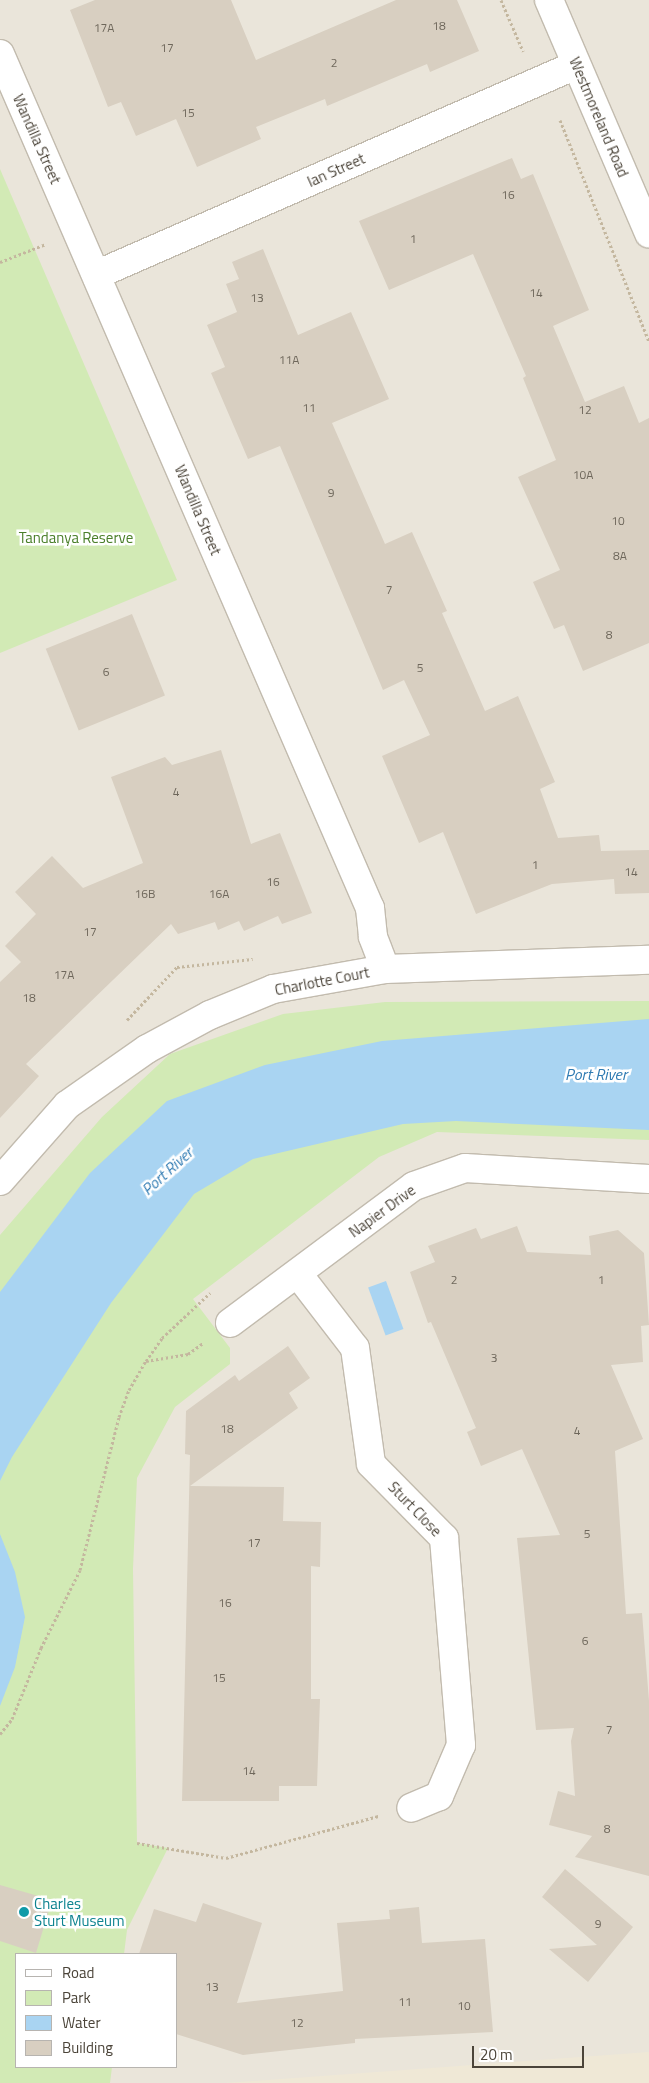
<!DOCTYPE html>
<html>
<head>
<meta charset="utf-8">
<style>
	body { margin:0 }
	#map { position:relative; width:649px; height:2083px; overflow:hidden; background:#f6f3ec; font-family:"Titillium Web",sans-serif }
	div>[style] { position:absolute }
	.residential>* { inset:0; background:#eae5da }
	.education>* { inset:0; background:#efe8d6 }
	.green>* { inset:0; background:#d2eab5 }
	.water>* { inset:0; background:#a9d4f2; transform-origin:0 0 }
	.building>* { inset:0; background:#d8cfc1; transform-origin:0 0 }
	.path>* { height:3px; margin-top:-1.5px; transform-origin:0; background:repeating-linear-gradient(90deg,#c4b79f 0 2.5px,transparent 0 5px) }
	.roads { filter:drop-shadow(1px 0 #c2bbae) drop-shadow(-1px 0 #c2bbae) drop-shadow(0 1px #c2bbae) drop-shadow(0 -1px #c2bbae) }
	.minor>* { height:28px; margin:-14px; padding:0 14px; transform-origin:14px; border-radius:14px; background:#fff }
	.dots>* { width:14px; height:14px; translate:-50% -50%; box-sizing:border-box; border:2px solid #fff; border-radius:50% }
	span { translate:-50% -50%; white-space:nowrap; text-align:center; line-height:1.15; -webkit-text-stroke:5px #fff; paint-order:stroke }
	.number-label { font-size:12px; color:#6e675b }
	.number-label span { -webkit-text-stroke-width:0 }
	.street-label { font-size:15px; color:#4b4439 }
	.park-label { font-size:15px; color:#4a7f2a }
	.culture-label { font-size:15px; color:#0d838f }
	.left { translate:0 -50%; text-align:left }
	.water-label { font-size:16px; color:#2e7ab2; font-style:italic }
	.legend { position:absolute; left:15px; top:1953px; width:162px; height:115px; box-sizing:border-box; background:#fff; border:1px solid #b7b4b0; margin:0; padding:6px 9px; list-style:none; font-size:15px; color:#4b4439 }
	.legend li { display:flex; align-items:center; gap:10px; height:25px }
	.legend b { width:25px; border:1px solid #b7b4b0 }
	.scale { position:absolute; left:472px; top:2046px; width:112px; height:22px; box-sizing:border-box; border:2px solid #4b4439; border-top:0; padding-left:6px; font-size:15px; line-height:18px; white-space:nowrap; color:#4b4439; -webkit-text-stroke:4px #fff; paint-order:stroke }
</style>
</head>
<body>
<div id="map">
	<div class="residential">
		<i style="clip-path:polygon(evenodd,0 0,649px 0,649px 2083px,0 2083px,0 0,16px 1954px,176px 1954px,176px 2067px,16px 2067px,16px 1954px)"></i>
	</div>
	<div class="education">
		<i style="clip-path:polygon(649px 2052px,649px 2083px,226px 2083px)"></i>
	</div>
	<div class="green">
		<i style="clip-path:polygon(0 169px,177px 580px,0 653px)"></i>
		<i style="clip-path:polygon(649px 1001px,649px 1140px,437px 1132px,379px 1157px,193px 1299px,230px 1348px,230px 1364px,175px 1407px,137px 1478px,133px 1569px,137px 1843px,168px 1848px,127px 1930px,124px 1954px,16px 1954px,16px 2067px,112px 2067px,110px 2083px,0 2083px,0 1235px,102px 1117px,170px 1054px,283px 1014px,385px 1002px)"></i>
	</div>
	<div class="water">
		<i style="clip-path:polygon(649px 1019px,649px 1130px,456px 1121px,403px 1124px,253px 1159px,194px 1194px,111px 1303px,12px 1457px,0 1481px,0 1292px,90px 1173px,167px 1101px,265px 1065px,382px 1041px)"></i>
		<i style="left:386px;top:1281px;width:51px;height:19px;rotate:70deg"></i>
		<i style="clip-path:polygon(0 1534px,15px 1572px,25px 1617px,15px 1667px,0 1706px)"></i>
	</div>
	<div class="building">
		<i style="clip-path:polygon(95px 0,231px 0,256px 60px,396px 0,457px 0,479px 51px,430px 72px,427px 64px,327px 106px,325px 99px,256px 127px,261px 139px,197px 167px,176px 119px,136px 136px,121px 102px,108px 107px,70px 10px)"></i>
		<i style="clip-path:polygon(512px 158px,521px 179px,533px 174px,589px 310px,553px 326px,585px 402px,624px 386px,639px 423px,649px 418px,649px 643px,583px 671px,564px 625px,554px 629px,533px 582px,560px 570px,518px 477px,556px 460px,523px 378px,526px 376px,473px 254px,389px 290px,359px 221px)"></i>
		<i style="clip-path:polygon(263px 249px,298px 335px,351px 312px,389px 399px,332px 423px,385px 544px,412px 532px,447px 611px,442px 613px,485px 711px,518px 696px,555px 782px,540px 789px,558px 838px,599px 835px,601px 851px,649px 850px,649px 893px,615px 894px,614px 879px,552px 884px,476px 914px,443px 832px,419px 843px,382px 756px,430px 735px,404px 680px,383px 690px,280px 446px,248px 459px,211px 373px,225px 367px,207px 325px,237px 312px,226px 284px,239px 279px,232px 262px)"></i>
		<i style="left:132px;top:614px;width:88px;height:93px;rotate:68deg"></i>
		<i style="clip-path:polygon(221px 750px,251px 844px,280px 833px,312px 913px,282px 924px,278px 916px,244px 931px,239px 921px,218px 930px,215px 922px,178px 934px,171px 924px,26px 1064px,39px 1076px,0 1118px,0 982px,21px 962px,5px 946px,36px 914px,15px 892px,52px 856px,83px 888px,143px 863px,111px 777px,165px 757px,172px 765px)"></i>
		<i style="clip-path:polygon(517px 1226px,527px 1252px,591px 1255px,589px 1236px,618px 1230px,644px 1253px,649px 1325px,641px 1326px,643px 1362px,611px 1365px,643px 1439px,615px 1451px,626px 1614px,642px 1613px,649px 1701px,649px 1876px,575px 1857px,592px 1836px,549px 1825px,558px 1791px,575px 1796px,571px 1741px,574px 1728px,536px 1730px,517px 1538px,560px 1535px,522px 1449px,481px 1466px,467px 1432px,476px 1428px,431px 1322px,428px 1323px,410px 1272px,435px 1262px,428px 1246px,476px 1228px,481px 1239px)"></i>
		<i style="clip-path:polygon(288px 1346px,310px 1378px,289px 1393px,298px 1408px,190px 1486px,284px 1487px,283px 1521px,321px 1522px,320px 1567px,311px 1566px,311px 1699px,320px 1699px,317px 1786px,279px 1786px,279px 1801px,182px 1801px,190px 1455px,185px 1454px,186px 1411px,235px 1375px,239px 1381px)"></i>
		<i style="clip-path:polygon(565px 1869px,633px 1927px,588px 1982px,549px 1949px,597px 1945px,542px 1897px)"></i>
		<i style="clip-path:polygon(0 1885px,52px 1900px,36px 1953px,0 1941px)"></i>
		<i style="clip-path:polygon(203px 1903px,262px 1923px,237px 2003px,343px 1991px,337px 1923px,390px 1919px,389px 1910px,419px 1907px,422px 1943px,485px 1939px,493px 2032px,355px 2039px,355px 2043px,243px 2055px,176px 2034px,176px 1954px,139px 1954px,154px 1909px,196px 1922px)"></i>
	</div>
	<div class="path">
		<i style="left:501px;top:0;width:56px;rotate:66.7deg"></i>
		<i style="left:560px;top:120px;width:238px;rotate:68.1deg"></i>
		<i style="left:0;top:262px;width:49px;rotate:-21.4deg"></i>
		<i style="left:127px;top:1020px;width:73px;rotate:-46.7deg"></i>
		<i style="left:177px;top:967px;width:76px;rotate:-6deg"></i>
		<i style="left:146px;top:1361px;width:28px;rotate:-55deg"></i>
		<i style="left:162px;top:1338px;width:66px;rotate:-43.2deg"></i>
		<i style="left:0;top:1734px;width:19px;rotate:-51deg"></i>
		<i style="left:12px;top:1719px;width:77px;rotate:-67.8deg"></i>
		<i style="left:41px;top:1648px;width:87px;rotate:-63.4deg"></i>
		<i style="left:80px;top:1570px;width:158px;rotate:-75.7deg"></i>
		<i style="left:119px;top:1417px;width:29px;rotate:-70deg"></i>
		<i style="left:129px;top:1390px;width:34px;rotate:-60deg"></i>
		<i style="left:146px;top:1361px;width:43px;rotate:-9.5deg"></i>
		<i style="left:188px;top:1354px;width:19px;rotate:-36deg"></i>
		<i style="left:137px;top:1843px;width:90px;rotate:9.6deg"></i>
		<i style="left:226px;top:1858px;width:159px;rotate:-15.4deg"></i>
	</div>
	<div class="roads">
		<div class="minor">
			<i style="left:549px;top:0;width:254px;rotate:66.8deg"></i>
			<i style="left:0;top:54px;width:931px;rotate:66.58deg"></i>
			<i style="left:370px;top:908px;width:29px;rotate:84deg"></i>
			<i style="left:373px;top:937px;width:34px;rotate:69deg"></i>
			<i style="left:96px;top:275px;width:524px;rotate:-23.63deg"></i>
			<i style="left:0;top:1181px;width:101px;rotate:-48.6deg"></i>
			<i style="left:67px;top:1105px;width:98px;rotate:-35deg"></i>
			<i style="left:147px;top:1049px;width:72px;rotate:-28.4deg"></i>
			<i style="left:210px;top:1015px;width:68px;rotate:-22.4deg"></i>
			<i style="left:273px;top:989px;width:114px;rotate:-10.1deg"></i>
			<i style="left:385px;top:969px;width:264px;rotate:-2deg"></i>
			<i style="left:298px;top:1274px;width:93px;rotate:52.4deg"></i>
			<i style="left:355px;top:1348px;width:117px;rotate:82.1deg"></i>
			<i style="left:371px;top:1464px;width:104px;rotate:45.4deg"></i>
			<i style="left:444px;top:1538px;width:208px;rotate:85.3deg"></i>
			<i style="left:461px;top:1745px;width:56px;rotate:113.3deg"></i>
			<i style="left:439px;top:1796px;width:30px;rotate:157deg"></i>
			<i style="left:230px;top:1323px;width:229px;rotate:-36.7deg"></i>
			<i style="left:414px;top:1186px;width:54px;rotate:-19.4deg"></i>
			<i style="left:465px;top:1168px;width:184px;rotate:3.4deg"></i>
		</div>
	</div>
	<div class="dots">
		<i style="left:24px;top:1912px;background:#0f9aa8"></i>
	</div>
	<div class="number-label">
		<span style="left:439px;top:26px">18</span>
		<span style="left:104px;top:28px">17A</span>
		<span style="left:167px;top:48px">17</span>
		<span style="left:334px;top:63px">2</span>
		<span style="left:188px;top:113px">15</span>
		<span style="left:508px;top:195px">16</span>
		<span style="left:413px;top:239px">1</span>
		<span style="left:536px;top:293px">14</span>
		<span style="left:257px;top:298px">13</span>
		<span style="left:289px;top:360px">11A</span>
		<span style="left:309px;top:408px">11</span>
		<span style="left:585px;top:410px">12</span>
		<span style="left:583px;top:475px">10A</span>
		<span style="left:331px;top:493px">9</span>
		<span style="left:618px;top:521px">10</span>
		<span style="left:620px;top:556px">8A</span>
		<span style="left:389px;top:590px">7</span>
		<span style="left:609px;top:635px">8</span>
		<span style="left:420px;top:668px">5</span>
		<span style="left:106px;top:672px">6</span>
		<span style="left:176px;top:792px">4</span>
		<span style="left:535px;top:865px">1</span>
		<span style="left:631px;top:872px">14</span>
		<span style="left:273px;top:882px">16</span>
		<span style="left:145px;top:894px">16B</span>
		<span style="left:219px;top:894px">16A</span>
		<span style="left:90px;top:932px">17</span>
		<span style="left:64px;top:975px">17A</span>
		<span style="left:29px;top:998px">18</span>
		<span style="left:454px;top:1280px">2</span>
		<span style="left:601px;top:1280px">1</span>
		<span style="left:494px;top:1358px">3</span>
		<span style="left:227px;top:1429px">18</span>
		<span style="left:577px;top:1431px">4</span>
		<span style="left:587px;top:1534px">5</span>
		<span style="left:254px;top:1543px">17</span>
		<span style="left:225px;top:1603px">16</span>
		<span style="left:585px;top:1641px">6</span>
		<span style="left:219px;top:1678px">15</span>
		<span style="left:609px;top:1730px">7</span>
		<span style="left:249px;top:1771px">14</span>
		<span style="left:607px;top:1829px">8</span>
		<span style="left:598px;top:1924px">9</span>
		<span style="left:212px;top:1987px">13</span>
		<span style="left:405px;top:2002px">11</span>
		<span style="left:464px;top:2006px">10</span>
		<span style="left:297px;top:2023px">12</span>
	</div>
	<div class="street-label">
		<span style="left:599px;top:117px;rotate:67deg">Westmoreland Road</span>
		<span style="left:37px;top:139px;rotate:66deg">Wandilla Street</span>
		<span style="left:336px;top:170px;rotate:-24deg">Ian Street</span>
		<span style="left:198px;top:510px;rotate:67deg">Wandilla Street</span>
		<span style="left:322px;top:981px;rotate:-11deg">Charlotte Court</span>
		<span style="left:382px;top:1211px;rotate:-36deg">Napier Drive</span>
		<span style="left:415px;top:1509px;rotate:46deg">Sturt Close</span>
	</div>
	<div class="park-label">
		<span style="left:76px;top:538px">Tandanya Reserve</span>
	</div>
	<div class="culture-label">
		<span class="left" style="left:34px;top:1912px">Charles<br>Sturt Museum</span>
	</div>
	<div class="water-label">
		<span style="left:596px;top:1074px">Port River</span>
		<span style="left:167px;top:1171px;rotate:-42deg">Port River</span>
	</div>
	<ul class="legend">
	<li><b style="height:6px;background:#fff"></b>Road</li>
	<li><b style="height:14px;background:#d2eab5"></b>Park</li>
	<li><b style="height:14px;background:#a9d4f2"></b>Water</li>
	<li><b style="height:14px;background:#d8cfc1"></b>Building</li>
	</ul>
	<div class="scale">20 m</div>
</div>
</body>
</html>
